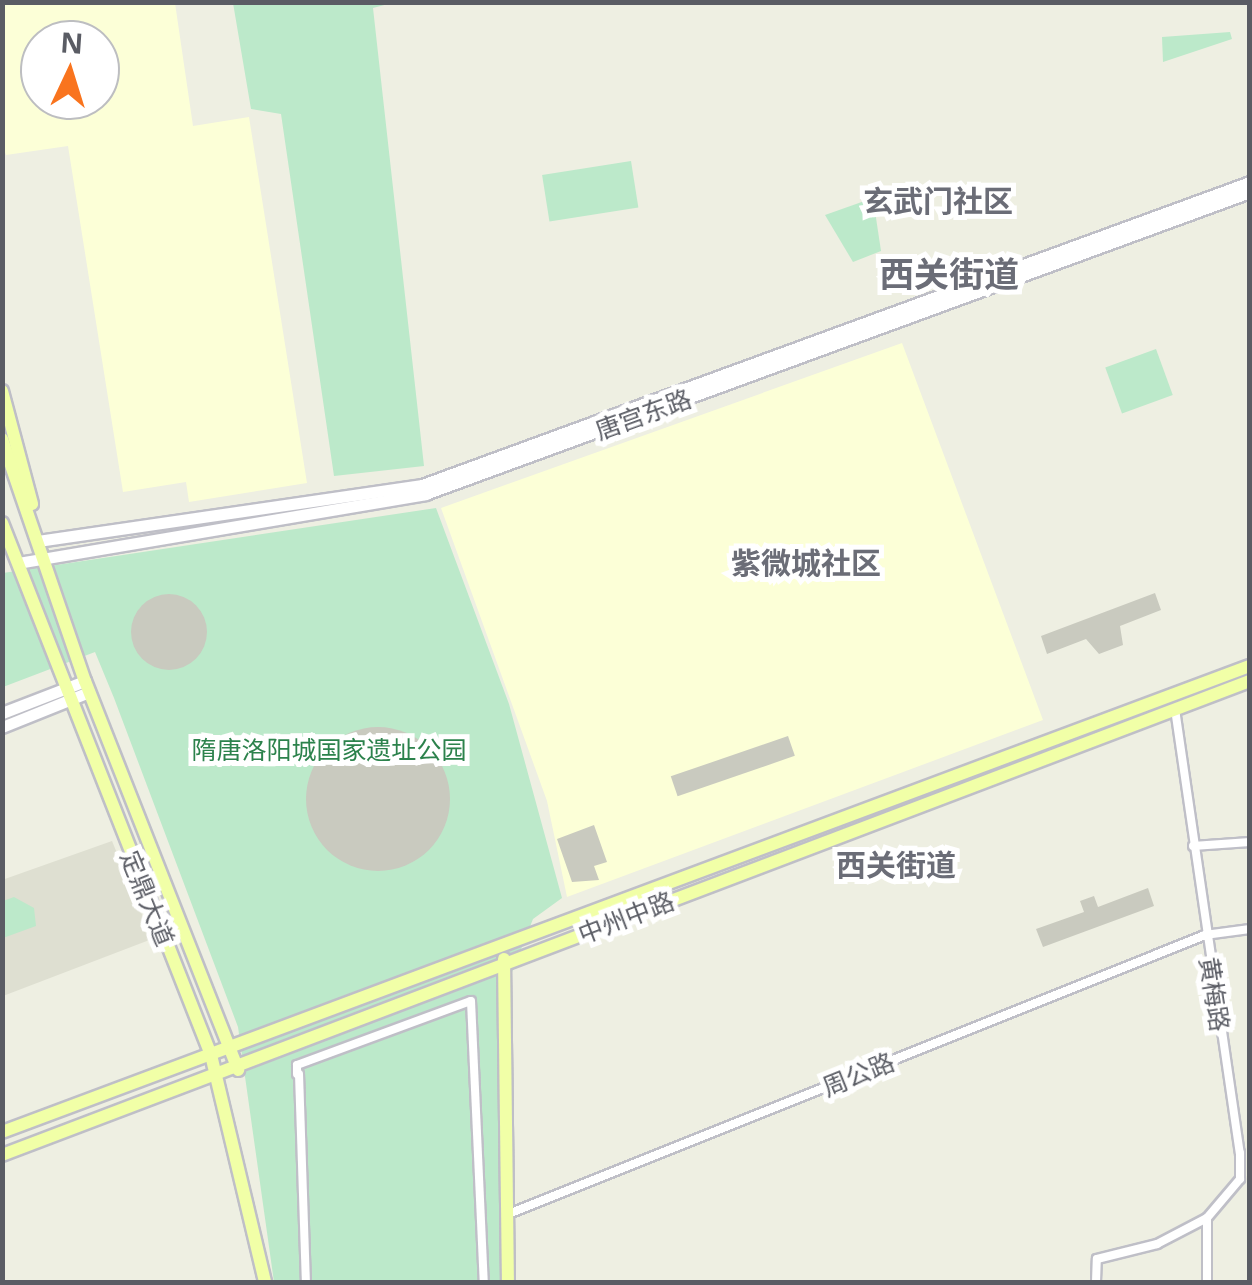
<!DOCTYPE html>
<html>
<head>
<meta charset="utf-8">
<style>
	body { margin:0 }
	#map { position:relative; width:1252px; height:1285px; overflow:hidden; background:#eeefe2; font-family:"Open Sans","Noto Sans SC",sans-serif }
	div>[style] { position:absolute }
	.commercial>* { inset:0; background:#fcffd7 }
	.education>* { inset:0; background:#dedfd1 }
	.green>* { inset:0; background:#bce9ca; transform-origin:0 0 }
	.building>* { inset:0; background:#c9cabf; transform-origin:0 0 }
	.round { border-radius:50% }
	.roads { filter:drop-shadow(2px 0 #bfbfc7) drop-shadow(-2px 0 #bfbfc7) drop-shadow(0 2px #bfbfc7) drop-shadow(0 -2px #bfbfc7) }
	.street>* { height:8px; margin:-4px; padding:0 4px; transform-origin:4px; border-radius:4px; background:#fff }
	.secondary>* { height:11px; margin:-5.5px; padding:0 5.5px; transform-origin:5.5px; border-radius:5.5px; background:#fff }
	.primary>* { height:12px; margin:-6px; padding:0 6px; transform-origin:6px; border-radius:6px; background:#f1ffa7 }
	span { translate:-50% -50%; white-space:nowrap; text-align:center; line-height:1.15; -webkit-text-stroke:10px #fff; paint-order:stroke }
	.street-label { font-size:25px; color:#5a5c64 }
	.park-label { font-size:25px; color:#2c824c }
	.quarter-label { font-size:30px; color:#6b6d77; font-weight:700 }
	.district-label { font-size:35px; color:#6b6d77; font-weight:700 }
	.frame { position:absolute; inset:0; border:5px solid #5a5c64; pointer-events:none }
	.north { position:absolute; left:20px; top:20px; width:100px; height:100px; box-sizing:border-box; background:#fff; border:2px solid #bdbec1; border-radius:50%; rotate:4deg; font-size:28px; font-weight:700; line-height:40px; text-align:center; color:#5a5c64 }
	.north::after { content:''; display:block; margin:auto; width:35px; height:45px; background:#f9741e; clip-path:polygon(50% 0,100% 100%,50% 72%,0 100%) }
</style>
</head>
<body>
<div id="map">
	<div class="commercial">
		<i style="clip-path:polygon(evenodd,3px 2px,175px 3px,193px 126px,249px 117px,307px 483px,189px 502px,186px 482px,123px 492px,68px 146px,6px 155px,3px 147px,3px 2px,40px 40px,100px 40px,100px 100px,40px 100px,40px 40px)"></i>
		<i style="clip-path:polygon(902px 343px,1043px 720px,567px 897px,547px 801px,441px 508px)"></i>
	</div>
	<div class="education">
		<i style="clip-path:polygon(112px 841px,152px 939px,3px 996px,2px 880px)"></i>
	</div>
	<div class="green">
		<i style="clip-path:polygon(233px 3px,392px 3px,373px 8px,424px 466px,334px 476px,281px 114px,251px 109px)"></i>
		<i style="clip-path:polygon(1230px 32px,1232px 39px,1163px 62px,1162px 37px)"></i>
		<i style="left:631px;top:161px;width:47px;height:90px;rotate:81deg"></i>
		<i style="clip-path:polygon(873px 198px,881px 251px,853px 262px,825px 215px)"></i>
		<i style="left:1156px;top:349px;width:49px;height:54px;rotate:70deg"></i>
		<i style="clip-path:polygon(436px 508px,509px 704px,562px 898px,533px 919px,501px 1000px,502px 1282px,274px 1282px,238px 1027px,114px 698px,95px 652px,3px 687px,3px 573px)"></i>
		<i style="clip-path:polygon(14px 897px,34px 908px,36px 926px,3px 938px,3px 901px)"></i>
	</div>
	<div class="building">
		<i style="clip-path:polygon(1155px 593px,1161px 610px,1120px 626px,1123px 645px,1099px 654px,1086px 639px,1047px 654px,1041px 636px)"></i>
		<i class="round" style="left:131px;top:594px;width:76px;height:76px"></i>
		<i class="round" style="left:306px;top:727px;width:144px;height:144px"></i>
		<i style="left:788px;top:736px;width:21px;height:124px;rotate:71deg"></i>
		<i style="clip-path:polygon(594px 825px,607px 862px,594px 866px,599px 880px,572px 882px,557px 839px)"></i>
		<i style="clip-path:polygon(1148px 888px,1154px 906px,1043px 947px,1036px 929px,1084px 912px,1080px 901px,1094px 896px,1098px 907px)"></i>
	</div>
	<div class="roads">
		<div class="street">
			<i style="left:1175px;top:709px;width:449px;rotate:81.7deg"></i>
			<i style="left:1240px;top:1153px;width:26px;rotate:90deg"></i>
			<i style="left:1240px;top:1179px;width:51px;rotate:130.2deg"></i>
			<i style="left:1207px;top:1218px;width:64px;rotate:90deg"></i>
			<i style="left:1193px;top:846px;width:57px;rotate:-4deg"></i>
			<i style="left:297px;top:1074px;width:9px;rotate:-90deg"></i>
			<i style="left:297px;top:1065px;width:185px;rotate:-20.2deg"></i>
			<i style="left:471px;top:1001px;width:281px;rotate:87.4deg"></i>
			<i style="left:299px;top:1074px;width:208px;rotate:88.1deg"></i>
			<i style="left:511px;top:1213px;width:748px;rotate:-21.83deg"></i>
			<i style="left:1205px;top:935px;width:45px;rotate:-7.6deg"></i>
			<i style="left:1096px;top:1282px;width:23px;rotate:-88deg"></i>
			<i style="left:1097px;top:1259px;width:62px;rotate:-14deg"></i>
			<i style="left:1157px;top:1244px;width:56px;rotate:-27.5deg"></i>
		</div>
		<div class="secondary">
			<i style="left:38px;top:541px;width:388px;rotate:-8.3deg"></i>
			<i style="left:422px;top:485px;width:882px;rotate:-20.1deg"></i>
			<i style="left:18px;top:563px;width:413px;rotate:-9.6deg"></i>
			<i style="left:425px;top:494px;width:879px;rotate:-20.11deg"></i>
			<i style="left:2px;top:713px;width:89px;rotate:-21.1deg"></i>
			<i style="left:2px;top:727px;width:94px;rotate:-21.9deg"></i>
		</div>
		<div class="primary">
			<i style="left:2px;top:391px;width:117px;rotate:75.1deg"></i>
			<i style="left:2px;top:439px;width:256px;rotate:71.1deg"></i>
			<i style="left:85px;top:681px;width:418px;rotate:68.5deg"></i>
			<i style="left:2px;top:523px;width:572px;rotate:68.55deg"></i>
			<i style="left:211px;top:1055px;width:233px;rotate:76.6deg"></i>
			<i style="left:504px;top:959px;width:323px;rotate:89.3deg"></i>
			<i style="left:2px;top:1132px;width:1332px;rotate:-20.48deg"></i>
			<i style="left:2px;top:1155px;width:1335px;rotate:-20.8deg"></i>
		</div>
	</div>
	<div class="street-label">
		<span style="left:643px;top:414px;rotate:-20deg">唐宫东路</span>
		<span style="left:148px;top:898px;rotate:68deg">定鼎大道</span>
		<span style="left:626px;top:917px;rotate:-21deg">中州中路</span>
		<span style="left:1215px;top:994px;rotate:81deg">黄梅路</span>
		<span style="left:858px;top:1074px;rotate:-22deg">周公路</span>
	</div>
	<div class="park-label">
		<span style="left:329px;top:749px">隋唐洛阳城国家遗址公园</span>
	</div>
	<div class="quarter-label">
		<span style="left:938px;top:201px">玄武门社区</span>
		<span style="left:806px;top:563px">紫微城社区</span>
		<span style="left:896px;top:865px">西关街道</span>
	</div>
	<div class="district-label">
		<span style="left:949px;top:274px">西关街道</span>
	</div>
	<div class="frame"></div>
	<div class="north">N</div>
</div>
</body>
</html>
